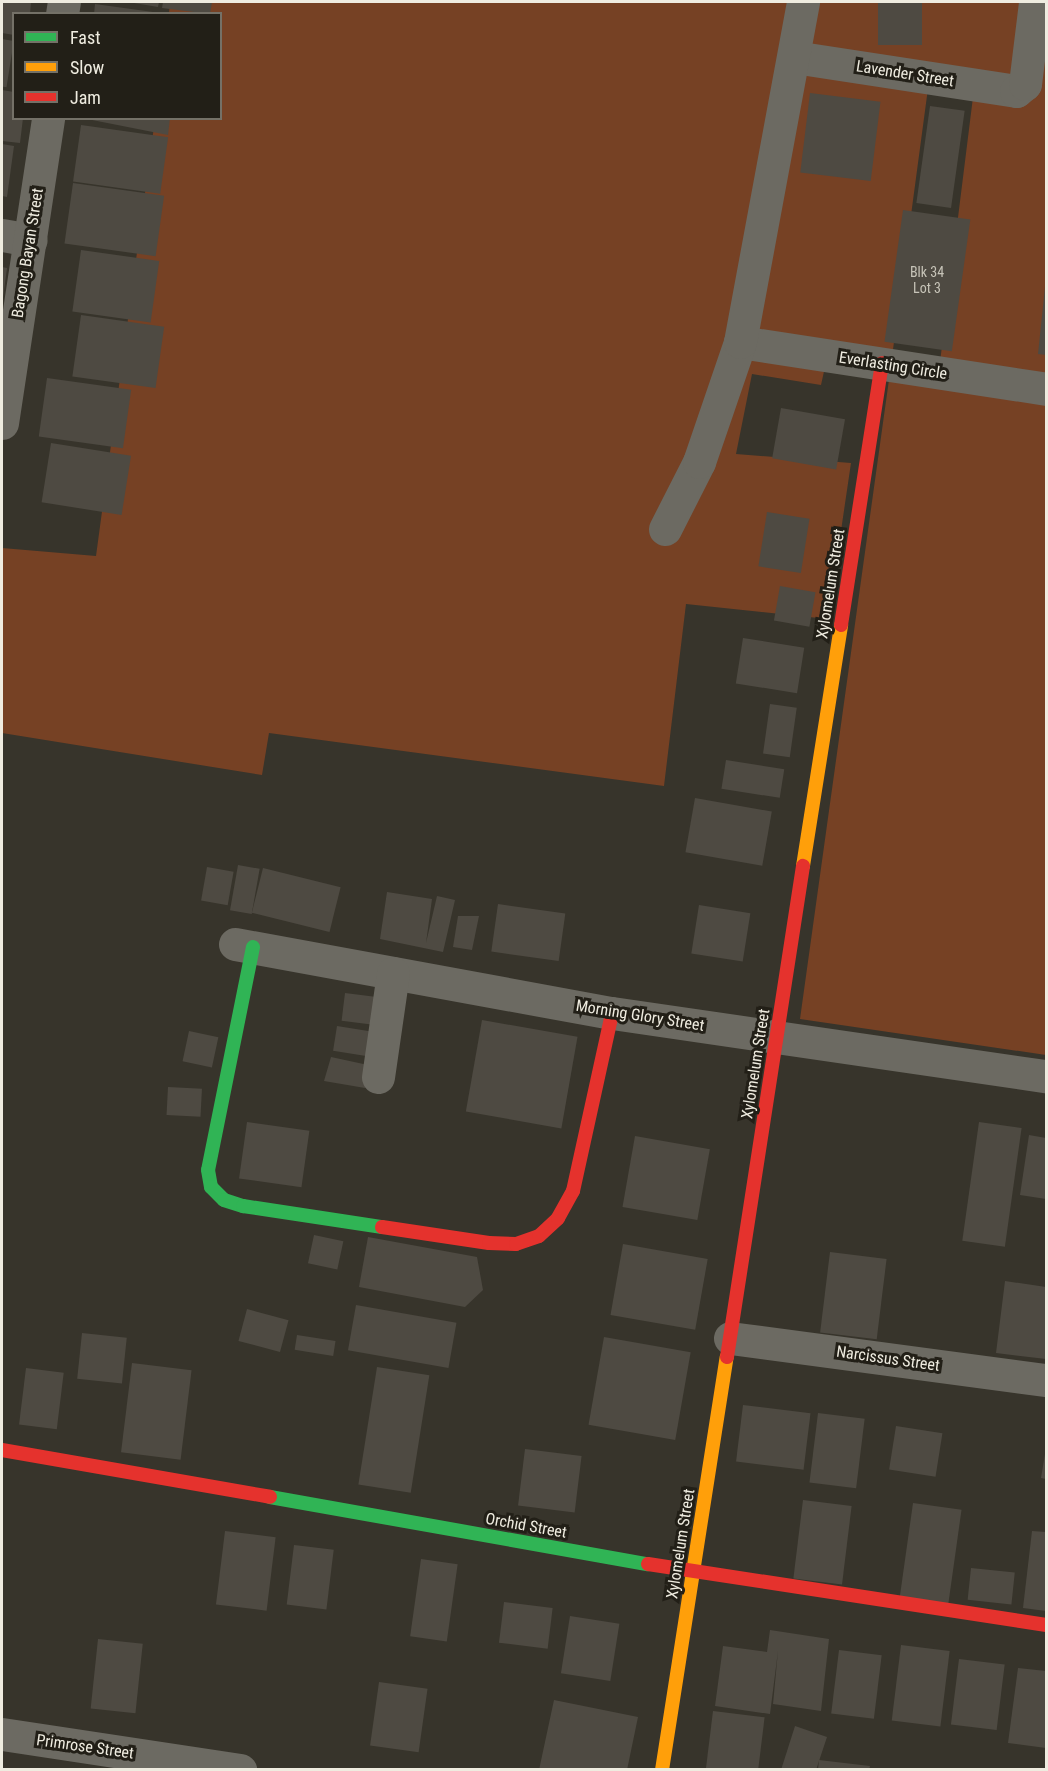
<!DOCTYPE html>
<html>
<head>
<meta charset="utf-8">
<style>
	body { margin:0 }
	#map { position:relative; width:1048px; height:1771px; overflow:hidden; background:#37342b; font-family:"Roboto Condensed",sans-serif }
	div>[style] { position:absolute }
	.green>* { inset:0; background:#764124 }
	.building>* { inset:0; background:#4e4a42; transform-origin:0 0 }
	.street>* { height:33px; margin:-16.5px; padding:0 16.5px; transform-origin:16.5px; border-radius:16.5px; background:#6c6a62 }
	.fast>* { height:14px; margin:-7px; padding:0 7px; transform-origin:7px; border-radius:7px; background:#30b455 }
	.slow>* { height:14px; margin:-7px; padding:0 7px; transform-origin:7px; border-radius:7px; background:#ff9f0a }
	.jam>* { height:14px; margin:-7px; padding:0 7px; transform-origin:7px; border-radius:7px; background:#e5322d }
	span { translate:-50% -50%; white-space:nowrap; text-align:center; line-height:1.15; -webkit-text-stroke:6px #221f17; paint-order:stroke }
	.number-label { font-size:14px; color:#c7c4b8 }
	.number-label span { -webkit-text-stroke-width:0 }
	.street-label { font-size:16px; color:#efece0 }
	.frame { position:absolute; inset:0; border:3px solid #efece0; pointer-events:none }
	.legend { position:absolute; left:12px; top:12px; width:210px; height:108px; box-sizing:border-box; background:#221f17; border:2px solid #747167; margin:0; padding:8px 10px; list-style:none; font-size:18px; color:#efece0 }
	.legend li { display:flex; align-items:center; gap:12px; height:30px }
	.legend b { width:30px; border:2px solid #747167 }
</style>
</head>
<body>
<div id="map">
	<div class="green">
		<i style="clip-path:polygon(evenodd,170px 2px,1046px 2px,1046px 1055px,800px 1019px,892px 358px,829px 349px,821px 385px,752px 374px,736px 454px,851px 463px,828px 619px,686px 604px,664px 786px,269px 733px,262px 775px,2px 733px,2px 548px,96px 556px,155px 119px,220px 118px,220px 14px,169px 13px,170px 2px,931px 66px,976px 73px,940px 362px,892px 357px,931px 66px)"></i>
	</div>
	<div class="building">
		<i style="clip-path:polygon(2px 2px,31px 2px,30px 14px,14px 14px,14px 35px,2px 33px)"></i>
		<i style="clip-path:polygon(128px 2px,159px 2px,158px 7px)"></i>
		<i style="clip-path:polygon(163px 2px,212px 2px,210px 14px,162px 8px)"></i>
		<i style="left:878px;top:2px;width:44px;height:43px"></i>
		<i style="clip-path:polygon(95px 4px,153px 12px,153px 14px,94px 14px)"></i>
		<i style="left:2px;top:39px;width:12px;height:47px;rotate:9deg"></i>
		<i style="clip-path:polygon(2px 90px,14px 92px,14px 118px,23px 118px,20px 143px,2px 141px)"></i>
		<i style="left:810px;top:93px;width:71px;height:80px;rotate:7deg"></i>
		<i style="left:930px;top:106px;width:35px;height:98px;rotate:8deg"></i>
		<i style="clip-path:polygon(82px 118px,170px 118px,168px 135px)"></i>
		<i style="left:81px;top:125px;width:88px;height:57px;rotate:8deg"></i>
		<i style="clip-path:polygon(2px 144px,14px 146px,7px 197px,2px 196px)"></i>
		<i style="left:73px;top:183px;width:92px;height:61px;rotate:8deg"></i>
		<i style="left:903px;top:210px;width:68px;height:133px;rotate:8deg"></i>
		<i style="left:81px;top:250px;width:79px;height:62px;rotate:8deg"></i>
		<i style="clip-path:polygon(2px 267px,7px 268px,3px 298px,2px 298px)"></i>
		<i style="clip-path:polygon(1045px 287px,1046px 287px,1046px 355px,1038px 354px)"></i>
		<i style="left:81px;top:315px;width:84px;height:62px;rotate:8deg"></i>
		<i style="left:47px;top:378px;width:85px;height:59px;rotate:8deg"></i>
		<i style="left:781px;top:408px;width:65px;height:51px;rotate:10deg"></i>
		<i style="left:51px;top:443px;width:81px;height:60px;rotate:9deg"></i>
		<i style="left:767px;top:512px;width:43px;height:55px;rotate:9deg"></i>
		<i style="left:780px;top:586px;width:36px;height:35px;rotate:10deg"></i>
		<i style="left:743px;top:638px;width:62px;height:46px;rotate:9deg"></i>
		<i style="left:770px;top:704px;width:27px;height:50px;rotate:8deg"></i>
		<i style="left:726px;top:760px;width:59px;height:29px;rotate:9deg"></i>
		<i style="left:695px;top:798px;width:78px;height:55px;rotate:10deg"></i>
		<i style="left:238px;top:865px;width:22px;height:46px;rotate:10deg"></i>
		<i style="left:207px;top:867px;width:27px;height:34px;rotate:10deg"></i>
		<i style="left:263px;top:868px;width:80px;height:46px;rotate:14deg"></i>
		<i style="clip-path:polygon(387px 892px,432px 899px,426px 943px,437px 896px,455px 900px,443px 952px,380px 939px)"></i>
		<i style="left:498px;top:904px;width:68px;height:48px;rotate:8deg"></i>
		<i style="left:699px;top:905px;width:52px;height:49px;rotate:9deg"></i>
		<i style="clip-path:polygon(458px 916px,479px 916px,472px 950px,453px 947px)"></i>
		<i style="left:345px;top:993px;width:34px;height:28px;rotate:7deg"></i>
		<i style="left:482px;top:1020px;width:97px;height:93px;rotate:10deg"></i>
		<i style="left:337px;top:1026px;width:38px;height:25px;rotate:9deg"></i>
		<i style="left:189px;top:1031px;width:30px;height:31px;rotate:12deg"></i>
		<i style="clip-path:polygon(331px 1057px,368px 1065px,365px 1088px,324px 1081px)"></i>
		<i style="left:168px;top:1087px;width:34px;height:28px;rotate:3deg"></i>
		<i style="left:247px;top:1122px;width:63px;height:57px;rotate:8deg"></i>
		<i style="left:979px;top:1122px;width:43px;height:120px;rotate:8deg"></i>
		<i style="clip-path:polygon(1029px 1135px,1046px 1138px,1046px 1199px,1020px 1195px)"></i>
		<i style="left:635px;top:1136px;width:76px;height:72px;rotate:10deg"></i>
		<i style="left:314px;top:1235px;width:30px;height:29px;rotate:12deg"></i>
		<i style="clip-path:polygon(368px 1237px,477px 1257px,483px 1290px,465px 1307px,359px 1287px)"></i>
		<i style="left:623px;top:1244px;width:86px;height:72px;rotate:10deg"></i>
		<i style="left:830px;top:1252px;width:57px;height:81px;rotate:7deg"></i>
		<i style="clip-path:polygon(1005px 1281px,1046px 1287px,1046px 1359px,996px 1353px)"></i>
		<i style="left:356px;top:1305px;width:102px;height:46px;rotate:10deg"></i>
		<i style="left:247px;top:1309px;width:43px;height:33px;rotate:15deg"></i>
		<i style="left:82px;top:1333px;width:45px;height:46px;rotate:6deg"></i>
		<i style="left:297px;top:1335px;width:39px;height:15px;rotate:9deg"></i>
		<i style="left:604px;top:1337px;width:88px;height:89px;rotate:10deg"></i>
		<i style="left:132px;top:1363px;width:60px;height:90px;rotate:7deg"></i>
		<i style="left:377px;top:1367px;width:53px;height:119px;rotate:9deg"></i>
		<i style="left:26px;top:1368px;width:38px;height:57px;rotate:7deg"></i>
		<i style="left:743px;top:1405px;width:68px;height:57px;rotate:7deg"></i>
		<i style="left:818px;top:1413px;width:47px;height:70px;rotate:7deg"></i>
		<i style="left:896px;top:1426px;width:47px;height:44px;rotate:9deg"></i>
		<i style="clip-path:polygon(1046px 1448px,1046px 1479px,1041px 1478px)"></i>
		<i style="left:525px;top:1449px;width:57px;height:57px;rotate:7deg"></i>
		<i style="left:803px;top:1500px;width:49px;height:79px;rotate:7deg"></i>
		<i style="left:913px;top:1503px;width:49px;height:95px;rotate:8deg"></i>
		<i style="left:225px;top:1531px;width:51px;height:74px;rotate:7deg"></i>
		<i style="clip-path:polygon(1032px 1531px,1046px 1532px,1046px 1611px,1023px 1608px)"></i>
		<i style="left:294px;top:1545px;width:40px;height:60px;rotate:7deg"></i>
		<i style="left:421px;top:1559px;width:37px;height:78px;rotate:8deg"></i>
		<i style="left:971px;top:1568px;width:44px;height:32px;rotate:6deg"></i>
		<i style="left:504px;top:1602px;width:49px;height:41px;rotate:7deg"></i>
		<i style="left:570px;top:1616px;width:50px;height:58px;rotate:9deg"></i>
		<i style="clip-path:polygon(770px 1630px,829px 1639px,821px 1711px,773px 1704px,778px 1651px,770px 1714px,715px 1706px,723px 1646px,767px 1652px)"></i>
		<i style="left:98px;top:1639px;width:45px;height:70px;rotate:6deg"></i>
		<i style="left:901px;top:1645px;width:49px;height:76px;rotate:7deg"></i>
		<i style="left:839px;top:1650px;width:43px;height:64px;rotate:7deg"></i>
		<i style="left:959px;top:1659px;width:46px;height:66px;rotate:7deg"></i>
		<i style="clip-path:polygon(1018px 1668px,1046px 1671px,1046px 1748px,1008px 1743px)"></i>
		<i style="left:379px;top:1682px;width:49px;height:64px;rotate:8deg"></i>
		<i style="clip-path:polygon(554px 1700px,638px 1717px,627px 1770px,539px 1770px)"></i>
		<i style="left:713px;top:1711px;width:52px;height:60px;rotate:7deg"></i>
		<i style="clip-path:polygon(795px 1726px,827px 1737px,816px 1770px,781px 1770px)"></i>
		<i style="clip-path:polygon(819px 1760px,870px 1766px,869px 1770px,818px 1770px)"></i>
	</div>
	<div class="street">
		<i style="left:62px;top:14px;width:12px;rotate:-81deg"></i>
		<i style="left:794px;top:57px;width:225px;rotate:8.7deg"></i>
		<i style="left:1016px;top:91px;width:11px;rotate:-38deg"></i>
		<i style="left:1025px;top:84px;width:83px;rotate:-83deg"></i>
		<i style="left:2px;top:235px;width:29px;rotate:10deg"></i>
		<i style="left:740px;top:342px;width:310px;rotate:8.7deg"></i>
		<i style="left:2px;top:423px;width:308px;rotate:-81.4deg"></i>
		<i style="left:665px;top:529px;width:75px;rotate:-63.1deg"></i>
		<i style="left:699px;top:462px;width:127px;rotate:-71.1deg"></i>
		<i style="left:740px;top:342px;width:346px;rotate:-79.5deg"></i>
		<i style="left:235px;top:944px;width:383px;rotate:10.4deg"></i>
		<i style="left:612px;top:1013px;width:439px;rotate:8.3deg"></i>
		<i style="left:378px;top:1077px;width:105px;rotate:-81.8deg"></i>
		<i style="left:730px;top:1338px;width:319px;rotate:7.6deg"></i>
		<i style="left:2px;top:1734px;width:241px;rotate:8.6deg"></i>
	</div>
	<div class="fast">
		<i style="left:253px;top:947px;width:227px;rotate:101.4deg"></i>
		<i style="left:208px;top:1170px;width:17px;rotate:80deg"></i>
		<i style="left:211px;top:1187px;width:18px;rotate:45deg"></i>
		<i style="left:224px;top:1200px;width:20px;rotate:18deg"></i>
		<i style="left:243px;top:1206px;width:141px;rotate:8.6deg"></i>
		<i style="left:270px;top:1497px;width:384px;rotate:10.1deg"></i>
	</div>
	<div class="slow">
		<i style="left:803px;top:866px;width:244px;rotate:-81deg"></i>
		<i style="left:662px;top:1770px;width:418px;rotate:-81.1deg"></i>
	</div>
	<div class="jam">
		<i style="left:841px;top:625px;width:265px;rotate:-81.1deg"></i>
		<i style="left:382px;top:1227px;width:108px;rotate:8.5deg"></i>
		<i style="left:489px;top:1243px;width:27px;rotate:2deg"></i>
		<i style="left:516px;top:1244px;width:24px;rotate:-19deg"></i>
		<i style="left:539px;top:1236px;width:26px;rotate:-43deg"></i>
		<i style="left:558px;top:1218px;width:31px;rotate:-61deg"></i>
		<i style="left:573px;top:1191px;width:182px;rotate:-77.6deg"></i>
		<i style="left:727px;top:1357px;width:497px;rotate:-81.2deg"></i>
		<i style="left:2px;top:1450px;width:272px;rotate:9.9deg"></i>
		<i style="left:648px;top:1564px;width:403px;rotate:8.7deg"></i>
	</div>
	<div class="number-label">
		<span style="left:927px;top:280px">Blk 34<br>Lot 3</span>
	</div>
	<div class="street-label">
		<span style="left:905px;top:74px;rotate:9deg">Lavender Street</span>
		<span style="left:28px;top:253px;rotate:-81deg">Bagong Bayan Street</span>
		<span style="left:893px;top:366px;rotate:9deg">Everlasting Circle</span>
		<span style="left:831px;top:584px;rotate:-81deg">Xylomelum Street</span>
		<span style="left:640px;top:1016px;rotate:9deg">Morning Glory Street</span>
		<span style="left:756px;top:1064px;rotate:-81deg">Xylomelum Street</span>
		<span style="left:888px;top:1359px;rotate:8deg">Narcissus Street</span>
		<span style="left:526px;top:1526px;rotate:10deg">Orchid Street</span>
		<span style="left:681px;top:1544px;rotate:-81deg">Xylomelum Street</span>
		<span style="left:85px;top:1747px;rotate:8deg">Primrose Street</span>
	</div>
	<div class="frame"></div>
	<ul class="legend">
	<li><b style="height:8px;background:#30b455"></b>Fast</li>
	<li><b style="height:8px;background:#ff9f0a"></b>Slow</li>
	<li><b style="height:8px;background:#e5322d"></b>Jam</li>
	</ul>
</div>
</body>
</html>
